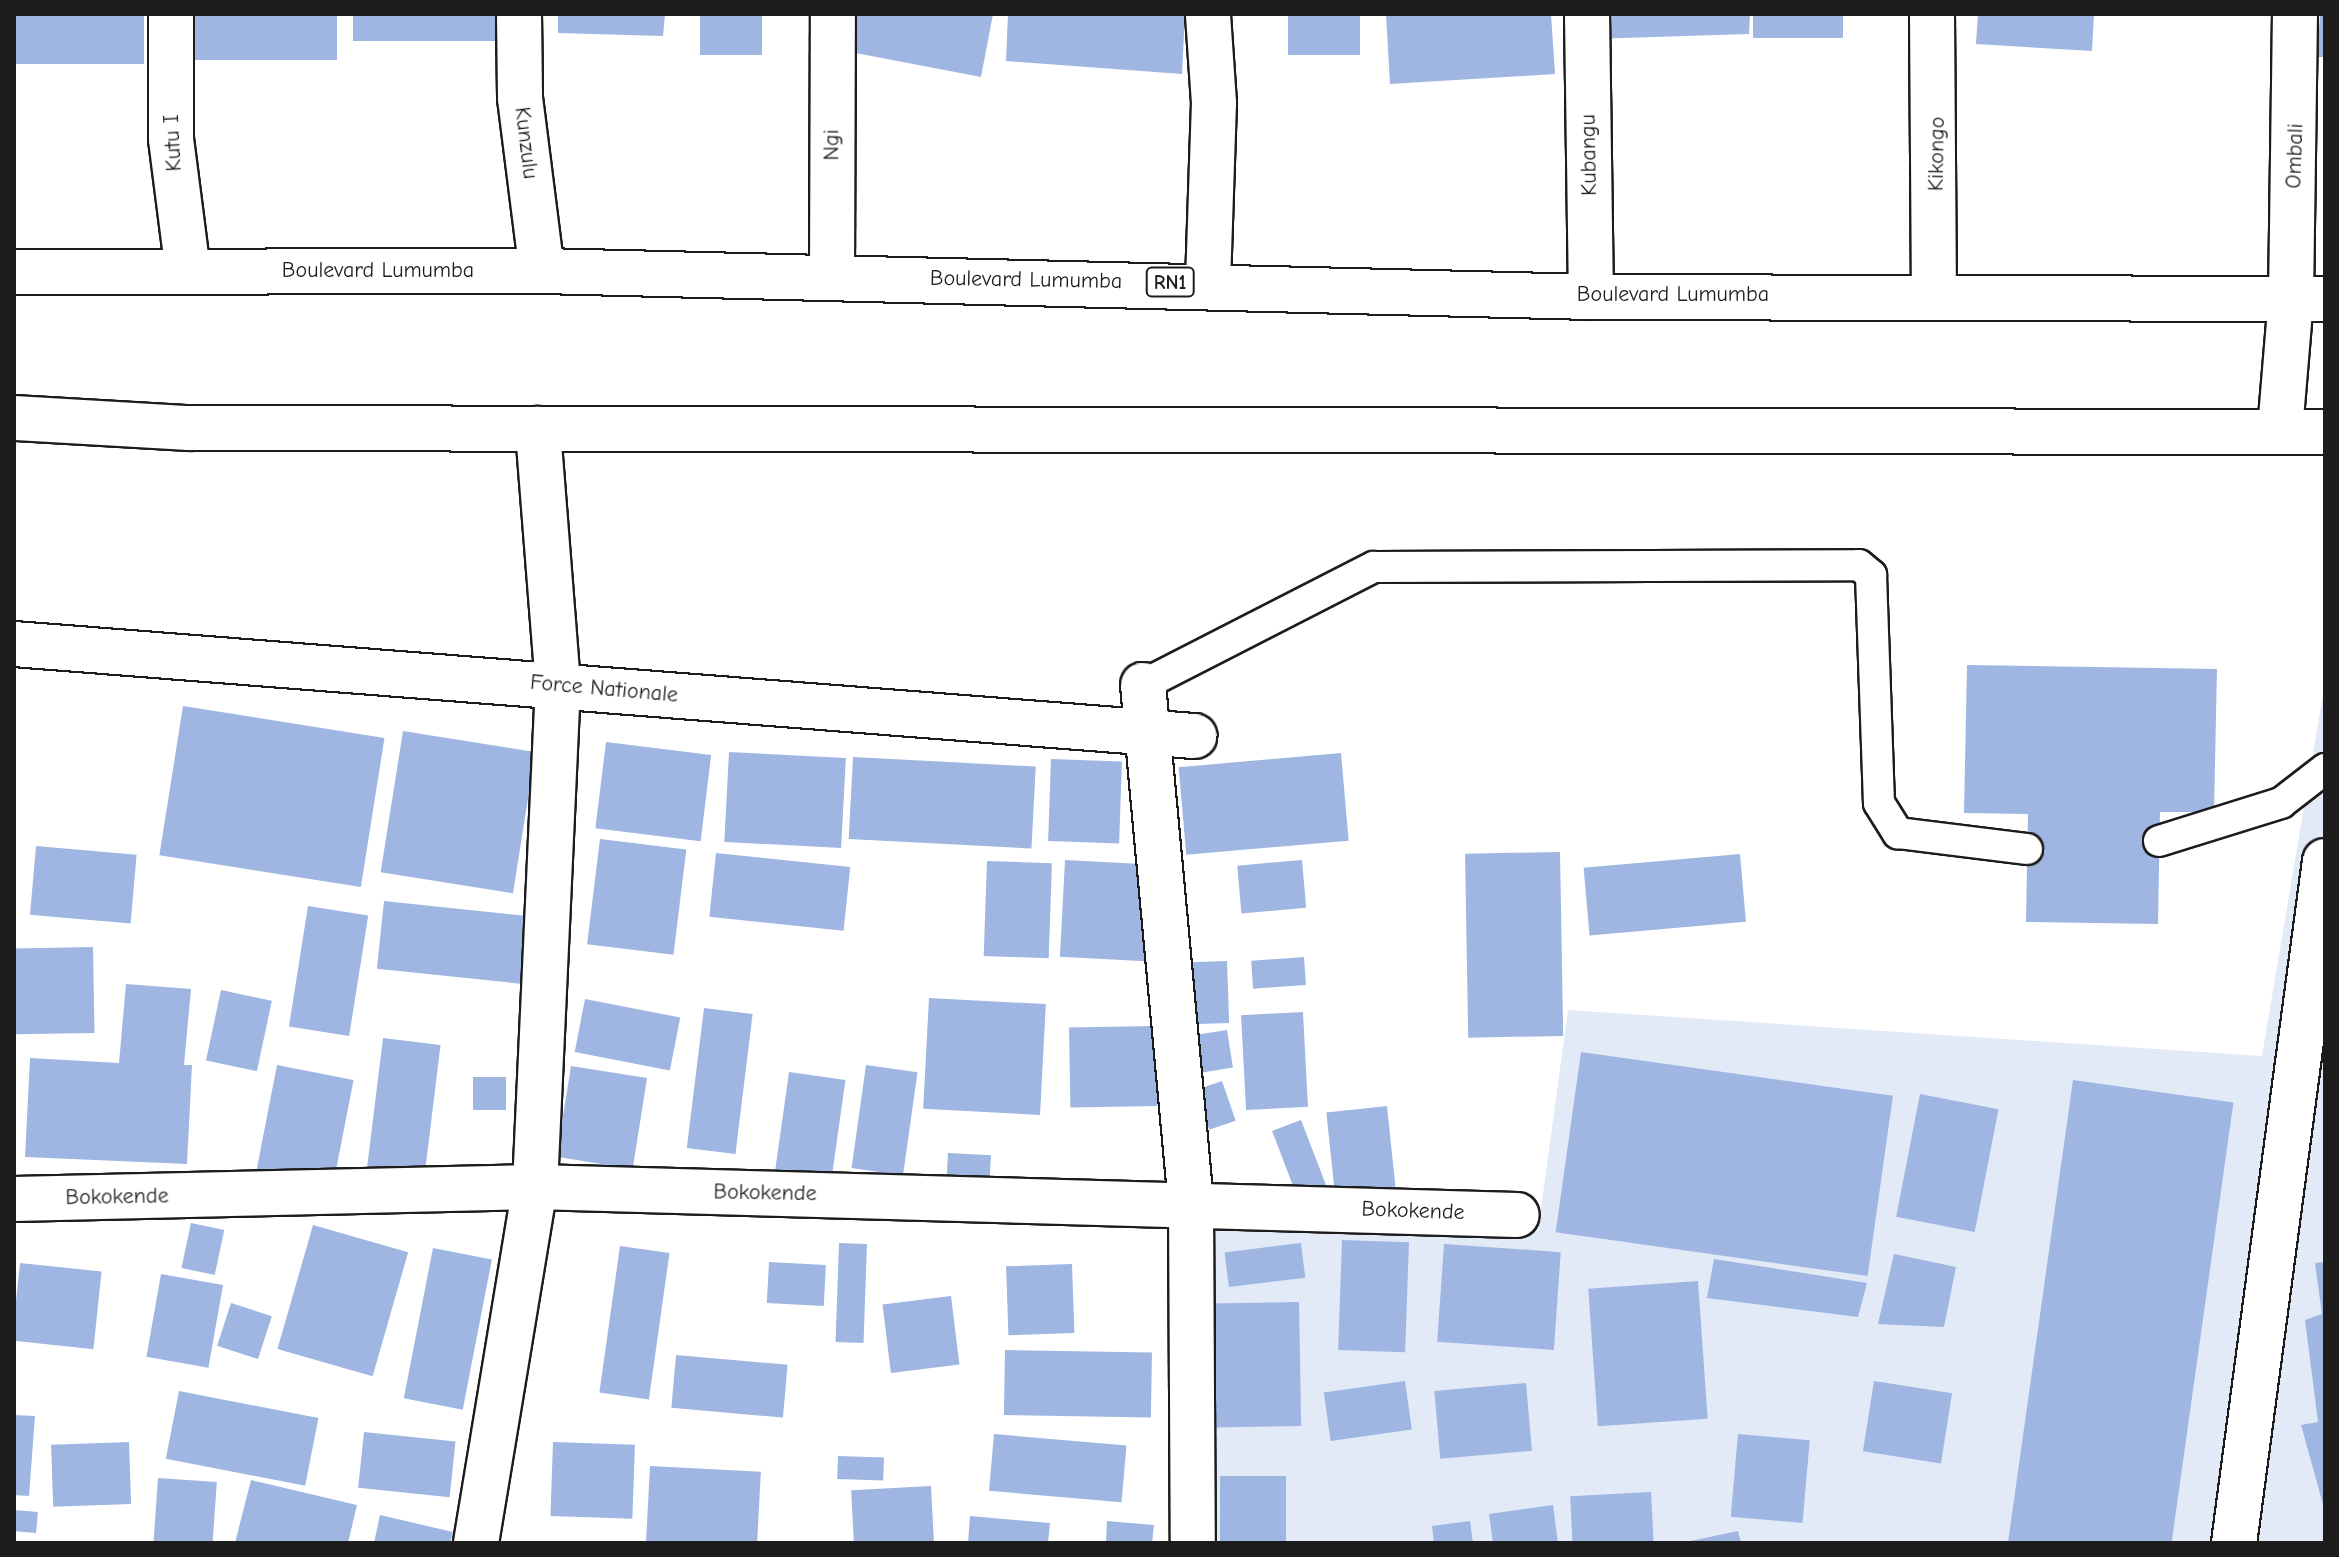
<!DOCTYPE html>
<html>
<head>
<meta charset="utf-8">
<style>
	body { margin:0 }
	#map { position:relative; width:2339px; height:1557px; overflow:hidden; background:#fff; font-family:"Comic Neue",sans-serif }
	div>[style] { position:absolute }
	.built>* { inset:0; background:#e2e9f7 }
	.building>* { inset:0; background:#9fb6e3; transform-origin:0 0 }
	.roads { filter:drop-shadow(2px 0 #1c1c1c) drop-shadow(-2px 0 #1c1c1c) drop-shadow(0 2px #1c1c1c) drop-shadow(0 -2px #1c1c1c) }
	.service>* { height:30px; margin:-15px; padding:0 15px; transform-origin:15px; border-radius:15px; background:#fff }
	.minor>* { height:44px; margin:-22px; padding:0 22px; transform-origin:22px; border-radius:22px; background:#fff }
	.trunk>* { height:44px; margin:-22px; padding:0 22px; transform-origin:22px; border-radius:22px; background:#fff }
	span { translate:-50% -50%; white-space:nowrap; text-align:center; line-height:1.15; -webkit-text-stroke:6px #fff; paint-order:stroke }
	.shield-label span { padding:2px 6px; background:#fff; border:2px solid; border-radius:6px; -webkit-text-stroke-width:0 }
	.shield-label { font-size:20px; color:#1c1c1c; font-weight:700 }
	.street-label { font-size:22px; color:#1c1c1c }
	.frame { position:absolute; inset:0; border:16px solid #1c1c1c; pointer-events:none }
</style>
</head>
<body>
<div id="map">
	<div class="built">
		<i style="clip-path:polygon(2325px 682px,2325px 1543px,1208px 1543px,1199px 1215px,1538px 1231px,1568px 1010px,2262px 1056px)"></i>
	</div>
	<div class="building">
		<i style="left:14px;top:14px;width:130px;height:50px"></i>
		<i style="left:186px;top:14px;width:151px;height:46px"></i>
		<i style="left:353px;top:14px;width:142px;height:27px"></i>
		<i style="clip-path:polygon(558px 14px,665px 14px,663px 36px,558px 33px)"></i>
		<i style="left:700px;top:14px;width:62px;height:41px"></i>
		<i style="clip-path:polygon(847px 14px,993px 14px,981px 77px,840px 50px)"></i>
		<i style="clip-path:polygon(1008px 14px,1185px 14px,1182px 74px,1006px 61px)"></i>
		<i style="left:1288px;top:14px;width:72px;height:41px"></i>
		<i style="clip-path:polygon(1386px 14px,1551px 14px,1555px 74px,1390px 84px)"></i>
		<i style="clip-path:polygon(1592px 14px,1750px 14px,1749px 34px,1591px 39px)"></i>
		<i style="left:1753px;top:14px;width:90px;height:24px"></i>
		<i style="clip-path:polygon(1978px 14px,2094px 14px,2092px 51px,1976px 44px)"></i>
		<i style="clip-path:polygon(2320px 14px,2325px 14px,2325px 57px,2317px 57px)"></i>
		<i style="clip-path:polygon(1967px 665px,2217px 669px,2214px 812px,2160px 812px,2158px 924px,2026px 922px,2028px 814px,1964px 813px)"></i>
		<i style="left:183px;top:706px;width:204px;height:151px;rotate:9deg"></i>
		<i style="left:403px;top:731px;width:134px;height:143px;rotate:9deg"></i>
		<i style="left:606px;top:742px;width:106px;height:87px;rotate:7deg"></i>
		<i style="left:729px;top:752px;width:117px;height:90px;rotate:3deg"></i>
		<i style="left:1341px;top:753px;width:88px;height:163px;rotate:85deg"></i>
		<i style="left:853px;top:757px;width:183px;height:82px;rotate:3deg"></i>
		<i style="left:1051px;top:759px;width:71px;height:82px;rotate:2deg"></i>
		<i style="left:600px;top:839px;width:87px;height:106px;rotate:7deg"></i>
		<i style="left:36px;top:846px;width:101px;height:69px;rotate:5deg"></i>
		<i style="left:1560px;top:852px;width:184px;height:95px;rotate:89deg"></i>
		<i style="left:716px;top:853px;width:135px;height:64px;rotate:6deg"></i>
		<i style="left:1740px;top:854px;width:68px;height:157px;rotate:85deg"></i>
		<i style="left:1065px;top:860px;width:86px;height:97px;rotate:3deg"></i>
		<i style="left:1302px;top:860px;width:48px;height:65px;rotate:85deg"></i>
		<i style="left:987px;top:861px;width:65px;height:95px;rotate:2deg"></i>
		<i style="left:384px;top:901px;width:144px;height:68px;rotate:6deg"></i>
		<i style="left:308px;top:906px;width:61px;height:122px;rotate:9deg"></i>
		<i style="left:93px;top:947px;width:86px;height:79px;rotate:89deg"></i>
		<i style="left:1304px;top:957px;width:28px;height:53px;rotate:86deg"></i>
		<i style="left:1227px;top:961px;width:62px;height:39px;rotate:88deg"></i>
		<i style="clip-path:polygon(126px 984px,191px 989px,184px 1065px,192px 1065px,187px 1164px,25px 1157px,30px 1058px,119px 1063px)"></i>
		<i style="left:221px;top:990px;width:52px;height:72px;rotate:12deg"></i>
		<i style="left:929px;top:998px;width:117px;height:111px;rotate:3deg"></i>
		<i style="left:585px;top:999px;width:97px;height:54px;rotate:11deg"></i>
		<i style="left:704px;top:1008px;width:49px;height:141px;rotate:7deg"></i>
		<i style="left:1303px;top:1012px;width:95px;height:62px;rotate:87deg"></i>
		<i style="left:1156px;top:1026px;width:80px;height:87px;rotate:89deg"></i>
		<i style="left:1227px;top:1030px;width:38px;height:31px;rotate:81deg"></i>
		<i style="left:383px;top:1038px;width:58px;height:132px;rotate:7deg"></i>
		<i style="left:1581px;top:1052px;width:315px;height:182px;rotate:8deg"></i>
		<i style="left:277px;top:1065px;width:78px;height:114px;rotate:11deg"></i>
		<i style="left:866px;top:1065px;width:52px;height:104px;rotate:8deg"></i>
		<i style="left:571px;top:1066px;width:77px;height:92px;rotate:9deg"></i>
		<i style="left:789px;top:1072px;width:57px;height:99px;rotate:8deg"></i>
		<i style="left:473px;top:1077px;width:33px;height:33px"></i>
		<i style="left:2073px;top:1080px;width:162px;height:468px;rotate:8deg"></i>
		<i style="left:1222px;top:1081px;width:42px;height:28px;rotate:71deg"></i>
		<i style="left:1920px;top:1094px;width:80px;height:125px;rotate:11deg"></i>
		<i style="left:1387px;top:1106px;width:81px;height:61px;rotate:84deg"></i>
		<i style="left:1301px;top:1120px;width:70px;height:31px;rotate:69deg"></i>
		<i style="left:948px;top:1153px;width:43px;height:43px;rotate:3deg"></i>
		<i style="left:191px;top:1223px;width:34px;height:46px;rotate:12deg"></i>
		<i style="left:313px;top:1225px;width:99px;height:129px;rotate:16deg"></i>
		<i style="left:1342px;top:1240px;width:67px;height:110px;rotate:2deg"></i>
		<i style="left:839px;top:1243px;width:28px;height:99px;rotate:2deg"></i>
		<i style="left:1301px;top:1243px;width:35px;height:77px;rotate:83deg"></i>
		<i style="left:1444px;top:1244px;width:117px;height:98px;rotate:4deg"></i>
		<i style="left:620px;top:1246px;width:50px;height:148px;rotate:8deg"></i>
		<i style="left:433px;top:1248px;width:60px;height:153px;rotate:11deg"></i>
		<i style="clip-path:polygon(1894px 1254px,1956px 1267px,1944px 1327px,1878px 1324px)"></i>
		<i style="clip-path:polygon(1714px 1259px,1867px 1283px,1858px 1317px,1707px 1298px)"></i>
		<i style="left:769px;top:1262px;width:57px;height:41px;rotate:3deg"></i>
		<i style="clip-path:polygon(2325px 1262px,2325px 1508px,2324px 1508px,2301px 1425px,2318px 1422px,2305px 1320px,2322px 1314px,2315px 1263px)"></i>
		<i style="left:20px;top:1263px;width:82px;height:78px;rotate:6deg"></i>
		<i style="left:1072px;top:1264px;width:69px;height:66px;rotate:88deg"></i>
		<i style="left:161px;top:1274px;width:63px;height:84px;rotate:10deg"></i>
		<i style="left:1698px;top:1281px;width:138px;height:110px;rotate:86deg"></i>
		<i style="left:951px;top:1296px;width:69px;height:69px;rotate:83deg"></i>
		<i style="left:1299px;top:1302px;width:124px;height:88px;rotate:89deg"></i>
		<i style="left:231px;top:1303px;width:43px;height:45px;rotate:18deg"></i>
		<i style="left:1005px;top:1350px;width:147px;height:65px;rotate:1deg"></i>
		<i style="left:676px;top:1355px;width:112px;height:53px;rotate:5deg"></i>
		<i style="left:1405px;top:1381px;width:49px;height:82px;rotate:82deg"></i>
		<i style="left:1874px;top:1381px;width:79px;height:71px;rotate:9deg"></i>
		<i style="left:1526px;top:1383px;width:68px;height:92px;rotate:85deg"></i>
		<i style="left:179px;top:1391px;width:142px;height:69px;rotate:11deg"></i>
		<i style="clip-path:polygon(14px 1415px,35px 1416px,29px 1496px,14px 1495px)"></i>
		<i style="left:364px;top:1432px;width:92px;height:56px;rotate:6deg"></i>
		<i style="left:994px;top:1434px;width:133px;height:57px;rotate:5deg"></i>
		<i style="left:1738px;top:1434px;width:72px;height:83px;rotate:5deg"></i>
		<i style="left:129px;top:1442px;width:62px;height:78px;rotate:88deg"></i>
		<i style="left:553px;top:1442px;width:82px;height:74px;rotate:2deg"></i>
		<i style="left:838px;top:1456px;width:46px;height:23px;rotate:2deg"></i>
		<i style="left:650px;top:1466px;width:111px;height:77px;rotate:3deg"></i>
		<i style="left:1220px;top:1476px;width:66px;height:67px"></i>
		<i style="left:158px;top:1478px;width:59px;height:65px;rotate:4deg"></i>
		<i style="clip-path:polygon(251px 1480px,357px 1505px,348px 1543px,235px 1543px)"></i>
		<i style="left:931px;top:1486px;width:57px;height:80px;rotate:87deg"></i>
		<i style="left:1651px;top:1492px;width:51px;height:81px;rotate:87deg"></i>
		<i style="clip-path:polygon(1553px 1505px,1558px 1543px,1493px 1543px,1489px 1514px)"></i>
		<i style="left:14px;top:1510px;width:24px;height:21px;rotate:5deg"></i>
		<i style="clip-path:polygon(380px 1515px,453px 1532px,450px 1543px,374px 1543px)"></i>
		<i style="clip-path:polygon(970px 1516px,1050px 1523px,1048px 1543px,968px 1543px)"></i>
		<i style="clip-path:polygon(1107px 1521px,1154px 1525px,1152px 1543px,1106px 1543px)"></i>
		<i style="clip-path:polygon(1470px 1521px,1473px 1543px,1434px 1543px,1432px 1526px)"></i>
		<i style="clip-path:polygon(1738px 1531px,1741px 1543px,1686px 1543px,1686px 1542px)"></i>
	</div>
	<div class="roads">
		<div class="service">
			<i style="left:1143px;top:685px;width:259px;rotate:-27.1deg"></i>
			<i style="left:1374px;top:567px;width:485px;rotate:-0.2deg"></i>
			<i style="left:1859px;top:565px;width:16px;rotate:40deg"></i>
			<i style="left:1871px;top:575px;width:228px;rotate:88deg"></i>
			<i style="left:1879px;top:803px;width:36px;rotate:58deg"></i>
			<i style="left:1898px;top:833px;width:130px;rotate:7.1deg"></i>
			<i style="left:2159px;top:841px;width:128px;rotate:-17.3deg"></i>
			<i style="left:2281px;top:803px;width:56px;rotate:-37.7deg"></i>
		</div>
		<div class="minor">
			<i style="left:171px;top:14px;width:125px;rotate:90deg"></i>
			<i style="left:171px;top:139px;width:134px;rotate:82.7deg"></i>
			<i style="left:519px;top:14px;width:84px;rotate:89.3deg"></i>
			<i style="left:520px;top:98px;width:174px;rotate:82.8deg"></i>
			<i style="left:1587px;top:14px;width:283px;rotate:89.2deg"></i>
			<i style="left:1932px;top:14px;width:279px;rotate:89.6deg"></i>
			<i style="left:832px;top:277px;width:263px;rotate:-89.8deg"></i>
			<i style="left:1208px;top:283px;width:180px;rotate:-88.1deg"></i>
			<i style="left:1214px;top:103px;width:89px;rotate:-93.9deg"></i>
			<i style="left:2280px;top:430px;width:131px;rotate:-85.2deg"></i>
			<i style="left:2291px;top:299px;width:285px;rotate:-89.2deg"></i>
			<i style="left:14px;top:644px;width:1184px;rotate:4.46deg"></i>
			<i style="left:1143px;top:685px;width:520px;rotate:84.71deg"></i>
			<i style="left:1191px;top:1203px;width:340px;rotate:89.7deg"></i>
			<i style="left:14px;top:1199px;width:521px;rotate:-1.32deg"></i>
			<i style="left:535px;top:1187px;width:982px;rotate:1.63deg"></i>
			<i style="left:476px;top:1543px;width:361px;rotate:-80.6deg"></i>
			<i style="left:535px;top:1187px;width:503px;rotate:-87.38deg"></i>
			<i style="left:558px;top:685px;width:257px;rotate:-94.5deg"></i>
			<i style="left:2234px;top:1543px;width:688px;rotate:-82.4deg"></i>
		</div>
		<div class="trunk">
			<i style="left:14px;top:272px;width:528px;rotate:-0.11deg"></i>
			<i style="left:542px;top:271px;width:1049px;rotate:1.42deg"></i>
			<i style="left:1591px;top:297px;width:734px;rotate:0.16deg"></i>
			<i style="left:14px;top:418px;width:175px;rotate:3.3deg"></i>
			<i style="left:189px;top:428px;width:2136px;rotate:0.11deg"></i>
		</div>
	</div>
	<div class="shield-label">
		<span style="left:1170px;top:282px">RN1</span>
	</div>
	<div class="street-label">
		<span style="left:173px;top:143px;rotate:-93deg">Kutu I</span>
		<span style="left:526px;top:143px;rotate:83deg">Kunzulu</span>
		<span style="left:832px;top:145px;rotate:-90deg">Ngi</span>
		<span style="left:1937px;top:154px;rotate:-89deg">Kikongo</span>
		<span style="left:1589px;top:155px;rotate:-91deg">Kubangu</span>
		<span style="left:2295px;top:156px;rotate:-88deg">Ombali</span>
		<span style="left:378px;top:271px">Boulevard Lumumba</span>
		<span style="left:1026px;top:280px;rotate:1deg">Boulevard Lumumba</span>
		<span style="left:1673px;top:295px">Boulevard Lumumba</span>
		<span style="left:604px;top:689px;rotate:5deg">Force Nationale</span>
		<span style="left:765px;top:1193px;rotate:1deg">Bokokende</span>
		<span style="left:117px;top:1197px;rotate:-1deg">Bokokende</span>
		<span style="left:1413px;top:1211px;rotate:2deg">Bokokende</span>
	</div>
	<div class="frame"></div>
</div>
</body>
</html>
